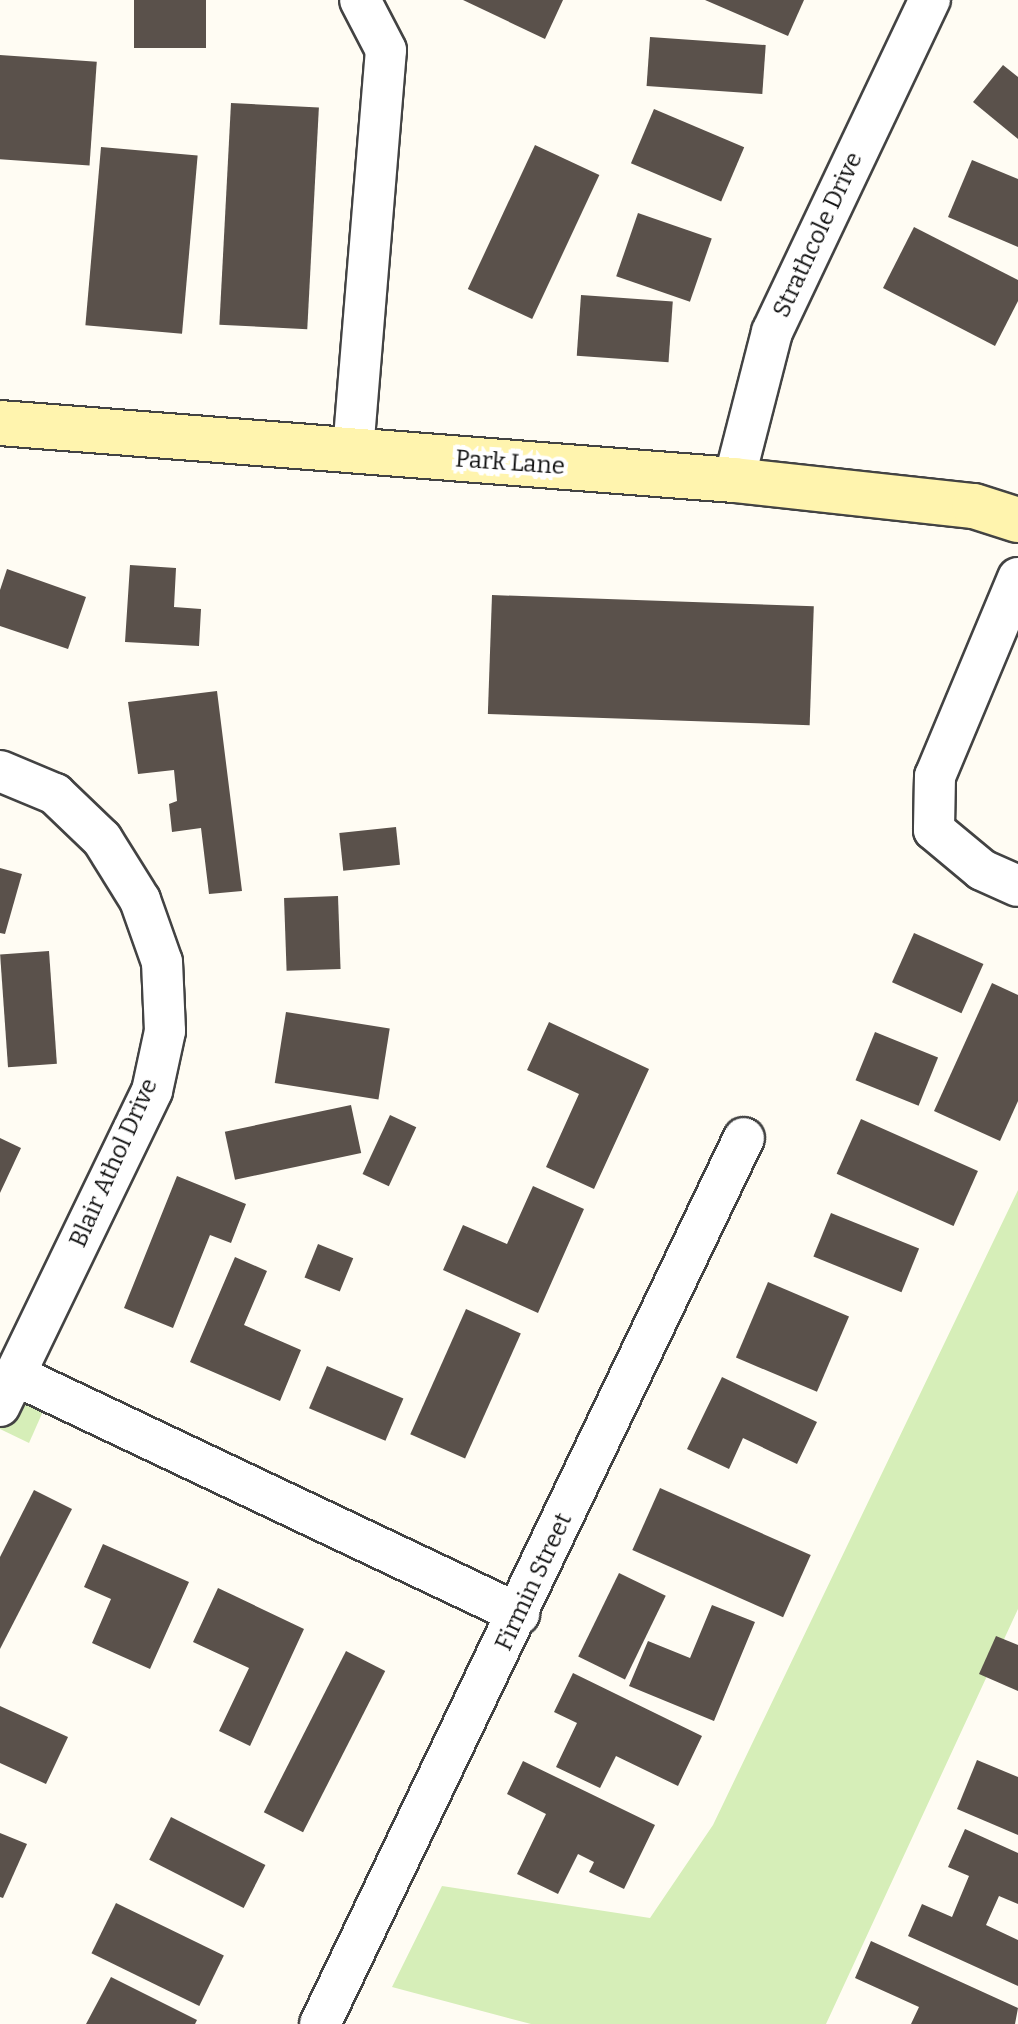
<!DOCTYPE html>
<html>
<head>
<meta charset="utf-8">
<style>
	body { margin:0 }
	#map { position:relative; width:1018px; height:2024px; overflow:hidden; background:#fffcf3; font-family:Bitter,serif }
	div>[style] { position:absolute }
	.green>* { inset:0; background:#d6eeb8 }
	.building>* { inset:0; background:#5a514b; transform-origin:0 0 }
	.roads { filter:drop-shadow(2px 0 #434343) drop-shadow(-2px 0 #434343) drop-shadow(0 2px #434343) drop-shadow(0 -2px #434343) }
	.street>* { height:40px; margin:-20px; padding:0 20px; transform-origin:20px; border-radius:20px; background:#fff }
	.secondary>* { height:44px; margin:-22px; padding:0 22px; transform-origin:22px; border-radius:22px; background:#fff4ae }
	span { translate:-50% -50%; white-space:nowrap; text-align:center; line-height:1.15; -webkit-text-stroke:8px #fff; paint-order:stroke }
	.street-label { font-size:24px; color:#101010 }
</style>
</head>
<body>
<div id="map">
	<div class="green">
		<i style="clip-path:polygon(1018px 1190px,1018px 1609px,826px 2024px,531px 2024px,392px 1987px,442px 1886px,650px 1918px,713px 1825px)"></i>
		<i style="clip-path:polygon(0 1353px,52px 1391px,29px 1443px,0 1429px)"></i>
	</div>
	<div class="building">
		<i style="left:134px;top:0;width:72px;height:48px"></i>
		<i style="clip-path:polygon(463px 0,563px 0,545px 39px)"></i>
		<i style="clip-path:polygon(705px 0,804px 0,788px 36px)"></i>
		<i style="left:650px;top:37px;width:116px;height:49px;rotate:4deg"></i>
		<i style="left:0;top:55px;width:97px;height:104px;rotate:4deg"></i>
		<i style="clip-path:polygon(1003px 65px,1018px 77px,1018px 139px,973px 102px)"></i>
		<i style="left:231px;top:103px;width:88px;height:222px;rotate:3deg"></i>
		<i style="left:654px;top:109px;width:98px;height:59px;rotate:23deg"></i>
		<i style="left:535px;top:145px;width:71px;height:159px;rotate:25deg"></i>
		<i style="left:101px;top:147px;width:97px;height:179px;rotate:5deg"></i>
		<i style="clip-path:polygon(972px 160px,1018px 179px,1018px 247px,948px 217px)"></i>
		<i style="left:638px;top:213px;width:78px;height:67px;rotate:19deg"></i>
		<i style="clip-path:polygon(914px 227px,1018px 280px,1018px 301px,995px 346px,883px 288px)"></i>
		<i style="left:581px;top:295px;width:92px;height:61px;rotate:4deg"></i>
		<i style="clip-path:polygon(130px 565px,176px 568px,174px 607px,201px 609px,199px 646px,125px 642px)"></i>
		<i style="clip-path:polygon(7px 569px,86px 597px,68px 649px,0 626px,0 590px)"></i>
		<i style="left:492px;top:595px;width:322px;height:119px;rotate:2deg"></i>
		<i style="clip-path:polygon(217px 691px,242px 891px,209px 894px,201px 828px,172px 832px,169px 804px,177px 801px,174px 770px,138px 774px,128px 702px)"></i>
		<i style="left:396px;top:827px;width:38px;height:57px;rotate:84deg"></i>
		<i style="clip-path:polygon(0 868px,22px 874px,5px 934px,0 933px)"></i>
		<i style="left:338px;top:896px;width:73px;height:54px;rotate:88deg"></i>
		<i style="left:914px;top:933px;width:76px;height:54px;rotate:24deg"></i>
		<i style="left:49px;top:951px;width:113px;height:49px;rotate:86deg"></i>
		<i style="clip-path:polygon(992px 983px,1018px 995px,1018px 1101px,1000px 1141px,934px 1111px)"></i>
		<i style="left:286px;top:1012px;width:105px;height:72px;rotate:9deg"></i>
		<i style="clip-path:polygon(549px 1022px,649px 1069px,594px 1189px,546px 1167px,579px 1094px,527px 1070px)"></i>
		<i style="left:875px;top:1032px;width:68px;height:52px;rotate:22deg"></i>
		<i style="left:351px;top:1105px;width:49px;height:129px;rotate:78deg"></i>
		<i style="left:390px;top:1115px;width:29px;height:65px;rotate:25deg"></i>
		<i style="left:861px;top:1119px;width:128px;height:60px;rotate:24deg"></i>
		<i style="clip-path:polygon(0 1138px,21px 1148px,0 1193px)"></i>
		<i style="clip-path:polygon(177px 1176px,246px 1204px,231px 1243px,210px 1235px,173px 1328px,124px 1308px)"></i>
		<i style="clip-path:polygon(533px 1186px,584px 1209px,538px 1313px,443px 1270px,463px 1225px,507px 1244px)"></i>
		<i style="left:831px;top:1213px;width:95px;height:47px;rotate:22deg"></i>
		<i style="left:318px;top:1244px;width:38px;height:36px;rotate:22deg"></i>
		<i style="clip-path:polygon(235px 1257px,267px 1271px,244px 1325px,301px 1350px,280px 1401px,190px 1362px)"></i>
		<i style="left:768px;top:1282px;width:88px;height:82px;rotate:23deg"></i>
		<i style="left:466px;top:1309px;width:60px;height:137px;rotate:24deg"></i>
		<i style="left:327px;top:1366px;width:83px;height:46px;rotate:23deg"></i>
		<i style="clip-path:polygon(722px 1377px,817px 1422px,797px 1464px,743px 1438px,729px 1469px,687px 1449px)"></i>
		<i style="left:660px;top:1488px;width:165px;height:68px;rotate:24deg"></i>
		<i style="clip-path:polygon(34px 1490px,72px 1509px,0 1649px,0 1557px)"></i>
		<i style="clip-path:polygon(103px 1544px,189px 1582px,150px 1669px,92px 1643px,111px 1599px,84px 1587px)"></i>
		<i style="left:619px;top:1573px;width:52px;height:93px;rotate:26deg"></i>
		<i style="clip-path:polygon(218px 1588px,304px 1629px,250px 1746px,219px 1731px,249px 1668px,193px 1642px)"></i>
		<i style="clip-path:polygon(712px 1605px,755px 1622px,714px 1721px,629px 1686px,648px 1641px,690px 1658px)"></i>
		<i style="clip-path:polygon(996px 1636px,1018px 1645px,1018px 1691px,979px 1674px)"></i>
		<i style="left:346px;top:1651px;width:44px;height:181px;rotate:27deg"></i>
		<i style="clip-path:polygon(573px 1673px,702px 1736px,678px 1786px,616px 1756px,600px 1788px,556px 1767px,577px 1723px,554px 1712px)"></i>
		<i style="clip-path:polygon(0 1706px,68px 1737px,46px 1784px,0 1763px)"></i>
		<i style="clip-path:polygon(977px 1760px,1018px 1777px,1018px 1835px,957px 1809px)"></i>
		<i style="clip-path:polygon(523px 1761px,655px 1825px,624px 1889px,589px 1872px,594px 1862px,578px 1854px,558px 1894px,517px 1874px,546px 1814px,507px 1794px)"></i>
		<i style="left:171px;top:1817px;width:106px;height:48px;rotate:27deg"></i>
		<i style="clip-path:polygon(965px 1829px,1018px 1853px,1018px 1904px,999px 1896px,986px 1925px,1018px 1940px,1018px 1986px,908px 1936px,922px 1904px,952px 1917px,969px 1876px,948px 1867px)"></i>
		<i style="clip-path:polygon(0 1833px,27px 1844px,3px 1898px,0 1897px)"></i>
		<i style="left:116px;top:1903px;width:120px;height:56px;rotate:26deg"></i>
		<i style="clip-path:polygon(871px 1941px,1018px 2008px,1015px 2024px,911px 2024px,919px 2007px,855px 1978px)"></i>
		<i style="clip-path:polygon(111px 1977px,197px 2020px,195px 2024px,86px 2024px)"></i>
	</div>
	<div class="roads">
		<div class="street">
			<i style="left:353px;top:451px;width:402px;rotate:-85.3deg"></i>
			<i style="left:386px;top:50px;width:56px;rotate:-117.5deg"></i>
			<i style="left:734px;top:480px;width:153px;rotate:-75.6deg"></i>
			<i style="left:772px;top:332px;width:368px;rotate:-64.6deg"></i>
			<i style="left:1018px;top:578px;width:215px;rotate:112.7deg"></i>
			<i style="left:935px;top:776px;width:54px;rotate:91.1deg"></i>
			<i style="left:934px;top:830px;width:62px;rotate:39.8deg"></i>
			<i style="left:982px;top:870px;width:39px;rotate:24deg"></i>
			<i style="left:0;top:771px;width:60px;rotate:22.7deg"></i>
			<i style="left:55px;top:794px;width:65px;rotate:43.8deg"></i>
			<i style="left:102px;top:839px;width:72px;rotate:58.1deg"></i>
			<i style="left:140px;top:900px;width:66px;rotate:70.5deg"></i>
			<i style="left:162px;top:962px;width:69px;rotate:87.5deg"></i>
			<i style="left:165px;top:1031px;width:61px;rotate:102.2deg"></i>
			<i style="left:152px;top:1091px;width:350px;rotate:115.8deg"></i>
			<i style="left:15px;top:1375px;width:558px;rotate:25.37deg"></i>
			<i style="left:320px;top:2024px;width:982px;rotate:-64.43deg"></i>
		</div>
		<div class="secondary">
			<i style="left:0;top:423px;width:736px;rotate:4.44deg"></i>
			<i style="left:734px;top:480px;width:241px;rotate:6.2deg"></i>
			<i style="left:974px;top:506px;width:46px;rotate:17.7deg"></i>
		</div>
	</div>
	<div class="street-label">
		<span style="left:818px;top:235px;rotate:-65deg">Strathcole Drive</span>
		<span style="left:510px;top:463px;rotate:4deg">Park Lane</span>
		<span style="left:114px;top:1163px;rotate:-66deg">Blair Athol Drive</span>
		<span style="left:534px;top:1582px;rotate:-65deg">Firmin Street</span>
	</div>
</div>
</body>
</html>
